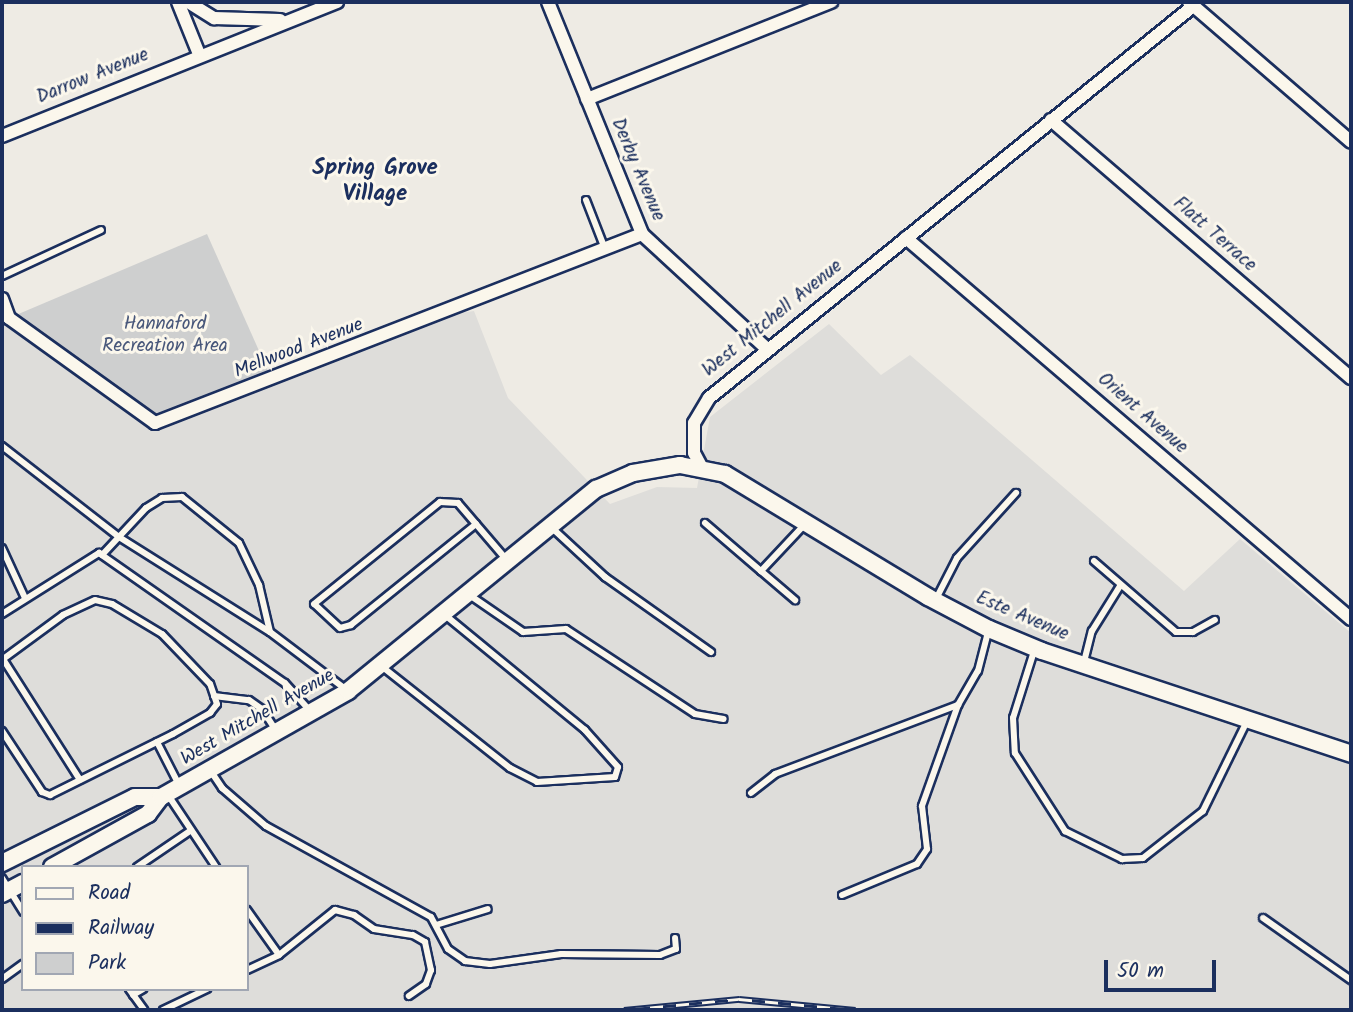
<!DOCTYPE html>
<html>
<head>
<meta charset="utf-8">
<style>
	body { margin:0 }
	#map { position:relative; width:1353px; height:1012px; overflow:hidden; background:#eeebe4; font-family:Kalam,sans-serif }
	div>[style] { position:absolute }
	.built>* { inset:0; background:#deddda }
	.green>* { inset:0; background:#cecfcf }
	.roads { filter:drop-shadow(2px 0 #1b2f5e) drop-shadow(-2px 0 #1b2f5e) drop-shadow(0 2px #1b2f5e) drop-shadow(0 -2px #1b2f5e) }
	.service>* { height:6px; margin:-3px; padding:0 3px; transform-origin:3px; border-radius:3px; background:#fbf7ec }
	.minor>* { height:12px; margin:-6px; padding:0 6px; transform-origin:6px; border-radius:6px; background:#fbf7ec }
	.tertiary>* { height:16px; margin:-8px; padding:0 8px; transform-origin:8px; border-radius:8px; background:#fbf7ec }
	.rail>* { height:7px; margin-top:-3.5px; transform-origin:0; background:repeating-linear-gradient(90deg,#fbf7ec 0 13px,#1b2f5e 0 26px); box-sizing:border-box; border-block:2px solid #1b2f5e }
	span { translate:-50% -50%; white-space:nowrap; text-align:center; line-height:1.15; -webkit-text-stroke:6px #fbf7ec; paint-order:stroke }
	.street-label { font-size:19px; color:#1b2f5e }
	.park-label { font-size:19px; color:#48577a }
	.quarter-label { font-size:23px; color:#1b2f5e; font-weight:700 }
	.frame { position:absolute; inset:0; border:4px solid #1b2f5e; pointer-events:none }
	.legend { position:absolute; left:21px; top:865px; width:228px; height:126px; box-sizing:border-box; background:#fbf7ec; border:2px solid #a1a7b3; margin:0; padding:9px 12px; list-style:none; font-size:21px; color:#1b2f5e }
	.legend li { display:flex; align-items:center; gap:14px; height:35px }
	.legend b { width:35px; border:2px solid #a1a7b3 }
	.scale { position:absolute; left:1104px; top:960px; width:112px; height:32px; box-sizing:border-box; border:4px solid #1b2f5e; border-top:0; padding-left:9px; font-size:21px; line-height:24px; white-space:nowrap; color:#1b2f5e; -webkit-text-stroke:5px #fbf7ec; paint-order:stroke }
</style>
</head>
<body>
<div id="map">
	<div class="built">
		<i style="clip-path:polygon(evenodd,474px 311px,508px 398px,610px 504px,657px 487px,697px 488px,710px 417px,829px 324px,881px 375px,910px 355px,1184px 591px,1240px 539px,1351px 633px,1351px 1010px,2px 1010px,2px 319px,9px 318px,143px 417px,433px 317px,474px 311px,23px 867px,247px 867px,247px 989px,23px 989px,23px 867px)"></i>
	</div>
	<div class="green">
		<i style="clip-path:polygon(207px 234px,272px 380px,155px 423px,9px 318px)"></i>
	</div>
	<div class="roads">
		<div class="service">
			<i style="left:586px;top:200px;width:53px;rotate:68.8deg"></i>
			<i style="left:2px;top:276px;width:109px;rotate:-24.9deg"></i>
			<i style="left:2px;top:446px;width:148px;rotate:37.9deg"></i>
			<i style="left:119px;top:537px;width:178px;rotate:32.2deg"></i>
			<i style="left:705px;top:523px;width:74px;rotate:40.6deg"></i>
			<i style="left:761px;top:571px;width:66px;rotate:-46.8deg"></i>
			<i style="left:476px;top:524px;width:161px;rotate:141.1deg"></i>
			<i style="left:351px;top:625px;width:11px;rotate:165deg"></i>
			<i style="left:340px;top:628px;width:35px;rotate:-137deg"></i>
			<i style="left:314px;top:604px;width:162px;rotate:-39deg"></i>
			<i style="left:440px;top:502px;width:18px;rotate:3deg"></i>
			<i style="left:458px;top:503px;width:74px;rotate:49.4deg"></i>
			<i style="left:551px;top:527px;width:74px;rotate:42.8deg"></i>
			<i style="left:605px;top:577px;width:130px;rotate:35.3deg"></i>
			<i style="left:2px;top:548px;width:55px;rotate:65.3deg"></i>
			<i style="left:102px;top:555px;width:64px;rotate:-46.9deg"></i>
			<i style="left:146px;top:508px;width:19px;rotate:-32deg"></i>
			<i style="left:162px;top:498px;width:20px;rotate:-3deg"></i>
			<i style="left:182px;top:497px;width:73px;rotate:38.9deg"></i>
			<i style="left:239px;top:543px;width:47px;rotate:64.5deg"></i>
			<i style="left:259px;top:585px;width:48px;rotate:76.8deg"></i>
			<i style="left:270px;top:632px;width:98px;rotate:37.1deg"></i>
			<i style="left:1094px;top:561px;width:108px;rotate:40.9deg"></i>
			<i style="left:1176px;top:632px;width:17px"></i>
			<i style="left:1193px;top:632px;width:25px;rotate:-29deg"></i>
			<i style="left:761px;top:571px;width:45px;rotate:40.5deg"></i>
			<i style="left:468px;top:594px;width:67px;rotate:34.6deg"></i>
			<i style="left:523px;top:632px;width:43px;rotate:-4deg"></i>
			<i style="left:566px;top:629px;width:154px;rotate:33.4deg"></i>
			<i style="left:695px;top:714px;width:29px;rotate:10deg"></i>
			<i style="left:936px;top:599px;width:46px;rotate:-62.9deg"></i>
			<i style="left:957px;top:558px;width:88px;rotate:-47.8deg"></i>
			<i style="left:2px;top:614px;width:115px;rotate:-32.2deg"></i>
			<i style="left:99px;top:553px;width:227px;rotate:35deg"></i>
			<i style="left:285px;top:683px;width:36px;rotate:48deg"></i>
			<i style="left:1035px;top:648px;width:73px;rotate:107.4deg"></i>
			<i style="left:1013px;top:718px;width:35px;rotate:87deg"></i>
			<i style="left:1015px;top:753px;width:93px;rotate:57.3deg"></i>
			<i style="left:1065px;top:831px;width:64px;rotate:26.2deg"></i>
			<i style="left:1122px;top:859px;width:21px;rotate:-3deg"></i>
			<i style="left:1143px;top:858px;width:76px;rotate:-38.1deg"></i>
			<i style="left:1203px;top:811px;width:100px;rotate:-63.9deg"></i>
			<i style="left:1084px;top:662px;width:32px;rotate:-76deg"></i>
			<i style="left:1092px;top:631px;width:53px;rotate:-58.1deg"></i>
			<i style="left:380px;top:665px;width:166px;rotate:38.4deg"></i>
			<i style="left:510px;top:768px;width:30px;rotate:27deg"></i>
			<i style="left:537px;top:782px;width:78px;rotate:-3.7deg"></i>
			<i style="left:615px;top:777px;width:10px;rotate:-73deg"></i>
			<i style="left:618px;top:767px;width:50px;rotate:-131.7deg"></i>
			<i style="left:585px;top:730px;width:183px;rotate:-140.6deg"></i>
			<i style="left:214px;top:696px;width:35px;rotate:7deg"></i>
			<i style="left:249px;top:700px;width:16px;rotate:35deg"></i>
			<i style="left:262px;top:709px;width:27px;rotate:57deg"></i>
			<i style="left:2px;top:731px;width:73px;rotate:56.7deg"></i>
			<i style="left:42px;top:792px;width:9px;rotate:21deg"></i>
			<i style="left:50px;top:795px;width:137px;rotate:-26.4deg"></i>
			<i style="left:173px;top:734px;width:43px;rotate:-29.6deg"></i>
			<i style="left:210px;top:713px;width:11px;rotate:-52deg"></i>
			<i style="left:217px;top:704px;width:21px;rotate:-109deg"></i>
			<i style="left:210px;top:684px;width:69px;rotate:-133.8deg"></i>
			<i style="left:162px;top:634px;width:58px;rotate:-149deg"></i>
			<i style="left:112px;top:604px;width:17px;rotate:-167deg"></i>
			<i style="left:95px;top:600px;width:35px;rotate:155deg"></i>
			<i style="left:63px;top:615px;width:74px;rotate:143.7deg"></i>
			<i style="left:3px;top:659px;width:143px;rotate:57.5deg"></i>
			<i style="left:157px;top:742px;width:48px;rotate:62.9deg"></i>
			<i style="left:210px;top:770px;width:22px;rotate:56deg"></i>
			<i style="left:222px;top:788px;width:58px;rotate:40.8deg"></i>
			<i style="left:266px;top:826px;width:188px;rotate:28.9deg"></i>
			<i style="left:431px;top:917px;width:36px;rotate:62deg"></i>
			<i style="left:448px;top:949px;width:21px;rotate:35deg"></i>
			<i style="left:465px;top:961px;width:25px;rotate:7deg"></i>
			<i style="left:490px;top:964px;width:72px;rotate:-8deg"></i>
			<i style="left:561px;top:954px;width:99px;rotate:0.6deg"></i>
			<i style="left:660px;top:955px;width:17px;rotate:-21deg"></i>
			<i style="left:676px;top:949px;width:11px;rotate:-95deg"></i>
			<i style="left:751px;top:793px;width:31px;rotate:-38deg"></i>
			<i style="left:775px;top:774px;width:196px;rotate:-20.7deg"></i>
			<i style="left:958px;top:705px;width:39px;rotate:-60deg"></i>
			<i style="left:978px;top:671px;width:40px;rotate:-75.6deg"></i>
			<i style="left:168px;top:795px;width:87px;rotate:56.3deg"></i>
			<i style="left:137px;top:867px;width:64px;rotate:-34.2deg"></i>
			<i style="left:2px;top:878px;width:40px;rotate:58deg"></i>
			<i style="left:842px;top:895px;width:81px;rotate:-22.5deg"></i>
			<i style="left:917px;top:864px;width:18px;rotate:-56deg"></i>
			<i style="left:927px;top:849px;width:43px;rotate:-96.6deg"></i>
			<i style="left:922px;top:806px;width:107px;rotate:-70.4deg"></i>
			<i style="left:247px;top:910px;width:55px;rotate:54.6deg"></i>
			<i style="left:1263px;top:918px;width:108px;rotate:35.2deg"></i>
			<i style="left:436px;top:925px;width:54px;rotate:-17.1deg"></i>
			<i style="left:247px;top:970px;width:35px;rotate:-25deg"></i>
			<i style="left:279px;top:955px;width:72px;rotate:-38.8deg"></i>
			<i style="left:335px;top:910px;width:20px;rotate:15deg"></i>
			<i style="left:354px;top:915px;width:24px;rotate:35deg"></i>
			<i style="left:374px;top:929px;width:39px;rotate:9deg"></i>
			<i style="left:413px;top:935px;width:14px;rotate:30deg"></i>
			<i style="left:425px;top:942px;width:29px;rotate:78deg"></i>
			<i style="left:431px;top:970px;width:15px;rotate:110deg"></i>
			<i style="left:426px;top:984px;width:21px;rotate:145deg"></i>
			<i style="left:2px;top:979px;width:26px;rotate:-36deg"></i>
			<i style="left:129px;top:989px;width:26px;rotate:54deg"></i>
			<i style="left:133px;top:995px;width:12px;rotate:-31deg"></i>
			<i style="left:163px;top:1010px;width:49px;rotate:-25.5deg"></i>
		</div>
		<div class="minor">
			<i style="left:178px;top:2px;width:56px;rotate:68deg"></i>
			<i style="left:188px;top:2px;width:31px;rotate:32deg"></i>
			<i style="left:214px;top:18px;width:66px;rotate:1.7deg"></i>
			<i style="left:548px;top:2px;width:250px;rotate:67.9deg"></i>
			<i style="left:642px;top:234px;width:171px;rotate:42.6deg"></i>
			<i style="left:1189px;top:2px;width:214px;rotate:40.8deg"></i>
			<i style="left:587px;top:99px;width:263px;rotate:-21.7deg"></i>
			<i style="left:1051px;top:120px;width:396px;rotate:40.7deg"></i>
			<i style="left:2px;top:136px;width:361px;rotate:-21.8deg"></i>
			<i style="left:906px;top:238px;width:586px;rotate:40.57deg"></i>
			<i style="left:2px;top:299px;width:20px;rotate:70deg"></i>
			<i style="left:9px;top:318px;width:180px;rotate:35.7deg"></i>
			<i style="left:155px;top:423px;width:522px;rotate:-21.21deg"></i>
			<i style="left:701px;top:466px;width:15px;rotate:-118deg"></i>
			<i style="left:694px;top:453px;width:30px;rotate:-90deg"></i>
			<i style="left:694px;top:423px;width:29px;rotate:-59deg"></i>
			<i style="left:709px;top:398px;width:621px;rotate:-38.99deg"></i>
		</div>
		<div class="tertiary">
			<i style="left:2px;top:863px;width:148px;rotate:-26.4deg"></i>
			<i style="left:135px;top:797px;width:26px"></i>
			<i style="left:52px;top:867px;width:110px;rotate:-28.9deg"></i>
			<i style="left:148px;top:814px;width:21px;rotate:-53deg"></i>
			<i style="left:161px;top:797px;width:215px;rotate:-29.5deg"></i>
			<i style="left:348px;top:691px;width:320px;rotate:-39.2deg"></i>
			<i style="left:596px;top:489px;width:40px;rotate:-23.4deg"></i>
			<i style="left:633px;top:473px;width:48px;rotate:-9.7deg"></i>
			<i style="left:680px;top:465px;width:46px;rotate:11.3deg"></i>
			<i style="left:725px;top:474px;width:237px;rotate:31.2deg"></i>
			<i style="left:928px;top:597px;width:69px;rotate:27.7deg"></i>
			<i style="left:989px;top:629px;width:57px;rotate:22.5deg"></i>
			<i style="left:1042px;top:651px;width:326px;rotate:18.4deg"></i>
			<i style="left:2px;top:894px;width:24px;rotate:-28deg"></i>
		</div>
	</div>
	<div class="rail">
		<i style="left:624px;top:1010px;width:116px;rotate:-5.5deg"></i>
		<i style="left:739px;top:999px;width:117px;rotate:5.4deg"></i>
	</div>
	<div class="street-label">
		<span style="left:93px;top:77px;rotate:-22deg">Darrow Avenue</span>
		<span style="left:637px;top:170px;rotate:67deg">Derby Avenue</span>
		<span style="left:1214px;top:235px;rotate:41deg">Flatt Terrace</span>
		<span style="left:773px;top:319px;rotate:-39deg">West Mitchell Avenue</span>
		<span style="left:299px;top:349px;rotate:-21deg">Mellwood Avenue</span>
		<span style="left:1142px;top:414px;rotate:41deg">Orient Avenue</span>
		<span style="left:1022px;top:617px;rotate:23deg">Este Avenue</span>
		<span style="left:258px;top:718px;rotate:-30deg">West Mitchell Avenue</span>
	</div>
	<div class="park-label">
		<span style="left:165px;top:336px">Hannaford<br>Recreation Area</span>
	</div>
	<div class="quarter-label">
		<span style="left:375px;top:181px">Spring Grove<br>Village</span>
	</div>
	<div class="frame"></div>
	<ul class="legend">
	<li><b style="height:9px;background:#fbf7ec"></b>Road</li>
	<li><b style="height:9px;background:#1b2f5e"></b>Railway</li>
	<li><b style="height:19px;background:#cecfcf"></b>Park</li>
	</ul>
	<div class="scale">50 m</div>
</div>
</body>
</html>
